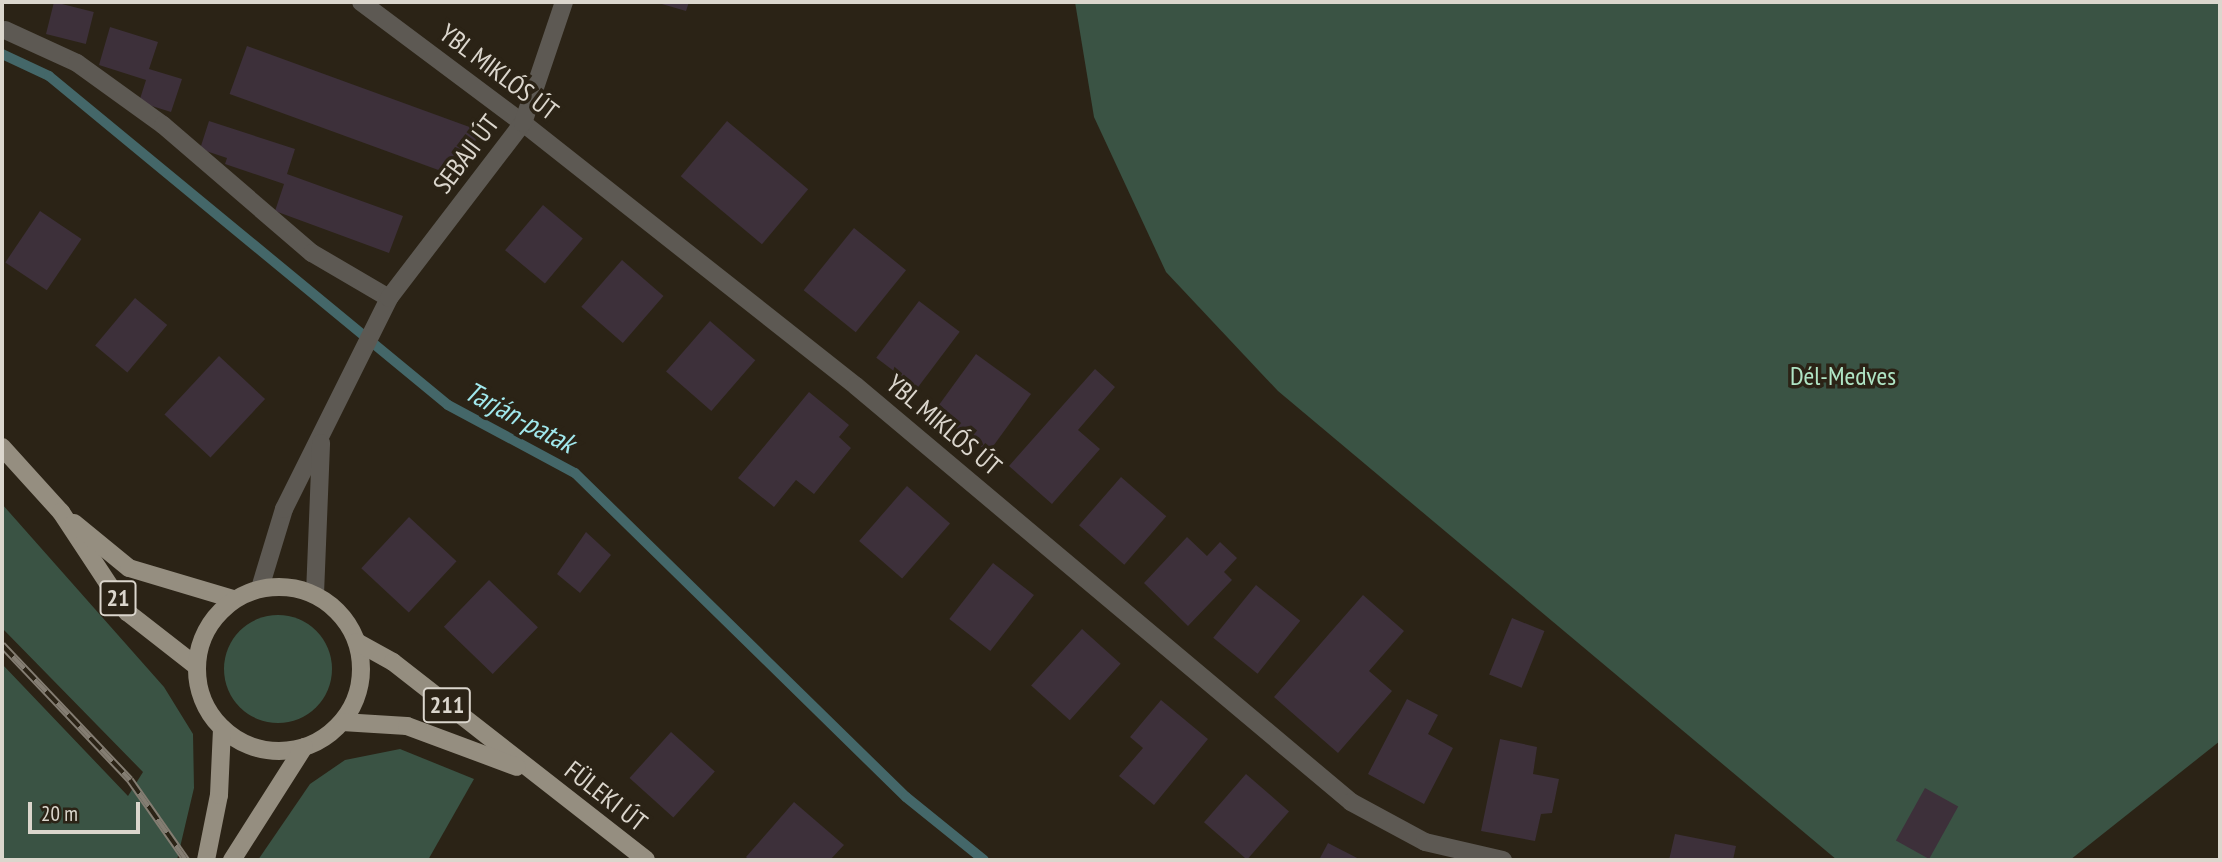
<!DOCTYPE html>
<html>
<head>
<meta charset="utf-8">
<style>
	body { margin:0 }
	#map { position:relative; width:2222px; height:862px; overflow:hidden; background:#2b2316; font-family:"PT Sans Narrow",sans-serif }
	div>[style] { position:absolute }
	.green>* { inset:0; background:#3a5344 }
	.round { border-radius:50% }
	.stream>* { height:10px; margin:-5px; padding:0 5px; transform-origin:5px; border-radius:5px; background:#446769 }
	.building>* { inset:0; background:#3d303a; transform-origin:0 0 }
	.lane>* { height:18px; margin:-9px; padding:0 9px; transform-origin:9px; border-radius:9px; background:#5d5953 }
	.street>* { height:18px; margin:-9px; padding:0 9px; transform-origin:9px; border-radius:9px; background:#5d5953 }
	.primary>* { height:18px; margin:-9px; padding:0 9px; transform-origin:9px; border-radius:9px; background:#958e80 }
	.primary>.ring { margin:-9px; padding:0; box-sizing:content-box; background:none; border:18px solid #958e80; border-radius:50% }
	.rail>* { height:8px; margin-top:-4px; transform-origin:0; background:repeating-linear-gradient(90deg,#2b2316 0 16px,#847d72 0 32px); box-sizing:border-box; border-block:2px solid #847d72 }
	span { translate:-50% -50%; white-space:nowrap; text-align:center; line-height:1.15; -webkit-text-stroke:7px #2b2316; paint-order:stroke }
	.shield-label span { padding:2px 5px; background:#2b2316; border:2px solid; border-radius:5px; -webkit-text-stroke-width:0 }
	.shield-label { font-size:24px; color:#dbd6cd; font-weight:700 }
	.street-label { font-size:26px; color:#dbd6cd }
	.park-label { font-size:26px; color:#b0e5c5 }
	.water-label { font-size:28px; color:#a1e8ed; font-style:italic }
	.frame { position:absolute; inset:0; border:4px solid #dbd6cd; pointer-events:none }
	.scale { position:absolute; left:28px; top:802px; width:112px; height:32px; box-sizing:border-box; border:4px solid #dbd6cd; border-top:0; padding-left:9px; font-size:21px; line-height:24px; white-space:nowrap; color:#dbd6cd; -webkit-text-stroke:5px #2b2316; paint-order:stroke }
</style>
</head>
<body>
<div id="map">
	<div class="green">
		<i style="clip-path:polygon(1075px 2px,2220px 2px,2220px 741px,2070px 860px,1837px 860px,1278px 391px,1166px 272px,1094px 117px)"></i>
		<i style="clip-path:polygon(2px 504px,164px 687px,193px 734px,194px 788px,177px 860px,2px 860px,2px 664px,128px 796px,143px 772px,2px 628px)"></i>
		<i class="round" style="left:224px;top:615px;width:108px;height:108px"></i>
		<i style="clip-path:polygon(400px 749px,474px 779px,428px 860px,258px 860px,310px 784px,345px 760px)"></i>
	</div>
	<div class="stream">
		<i style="left:2px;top:54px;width:52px;rotate:25.1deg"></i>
		<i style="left:49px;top:76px;width:517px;rotate:39.51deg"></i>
		<i style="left:448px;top:405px;width:144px;rotate:28.2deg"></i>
		<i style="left:575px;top:473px;width:463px;rotate:44.4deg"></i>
		<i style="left:906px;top:797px;width:100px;rotate:38.9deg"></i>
	</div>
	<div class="building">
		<i style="left:54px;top:2px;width:41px;height:33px;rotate:14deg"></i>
		<i style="clip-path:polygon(655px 2px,689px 2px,686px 11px)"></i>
		<i style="clip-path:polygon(110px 27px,158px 42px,149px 69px,182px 79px,171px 112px,139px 102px,146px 80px,99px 65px)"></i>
		<i style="left:247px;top:46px;width:247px;height:51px;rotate:20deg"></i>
		<i style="clip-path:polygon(209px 121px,295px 149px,287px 174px,403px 216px,389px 253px,275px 211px,284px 184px,225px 164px,227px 158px,200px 149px)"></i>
		<i style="left:727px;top:121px;width:106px;height:72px;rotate:40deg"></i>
		<i style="left:543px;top:205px;width:52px;height:59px;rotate:40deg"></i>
		<i style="left:40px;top:211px;width:50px;height:62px;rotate:34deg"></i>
		<i style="left:854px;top:228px;width:67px;height:80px;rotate:39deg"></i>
		<i style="left:622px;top:260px;width:55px;height:62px;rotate:41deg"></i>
		<i style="left:135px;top:298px;width:42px;height:62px;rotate:40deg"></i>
		<i style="left:919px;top:301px;width:51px;height:71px;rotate:37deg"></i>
		<i style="left:710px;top:321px;width:60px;height:67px;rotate:41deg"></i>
		<i style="left:976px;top:354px;width:68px;height:72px;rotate:36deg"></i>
		<i style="left:219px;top:356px;width:63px;height:80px;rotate:43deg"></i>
		<i style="clip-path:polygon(1095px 369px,1115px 387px,1078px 430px,1100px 449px,1052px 504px,1009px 466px)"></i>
		<i style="clip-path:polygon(809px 392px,849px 425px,839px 437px,851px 448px,814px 494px,796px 480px,774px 507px,738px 478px)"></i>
		<i style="left:1121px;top:477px;width:60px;height:64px;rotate:41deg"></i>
		<i style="left:907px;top:486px;width:57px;height:73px;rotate:41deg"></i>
		<i style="left:409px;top:517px;width:65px;height:70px;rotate:43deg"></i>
		<i style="clip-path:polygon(586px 532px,611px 555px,580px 593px,557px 574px)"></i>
		<i style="clip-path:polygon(1187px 537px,1207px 556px,1220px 542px,1237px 558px,1224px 572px,1232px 580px,1188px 626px,1144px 583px)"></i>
		<i style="left:993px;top:563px;width:52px;height:71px;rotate:38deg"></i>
		<i style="left:489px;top:580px;width:68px;height:65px;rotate:44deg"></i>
		<i style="left:1256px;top:585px;width:57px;height:68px;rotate:39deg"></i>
		<i style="clip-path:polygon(1363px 595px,1404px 631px,1369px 671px,1392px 691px,1338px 753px,1274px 697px)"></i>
		<i style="left:1512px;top:618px;width:35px;height:61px;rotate:22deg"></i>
		<i style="left:1082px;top:629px;width:52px;height:76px;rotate:42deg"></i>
		<i style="clip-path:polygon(1407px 699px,1438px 715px,1428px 734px,1453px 748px,1424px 804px,1368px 774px)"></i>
		<i style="clip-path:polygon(1161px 700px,1208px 739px,1154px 805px,1119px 776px,1143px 748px,1130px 737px)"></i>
		<i style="left:671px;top:732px;width:59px;height:62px;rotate:42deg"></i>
		<i style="clip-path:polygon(1500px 739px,1537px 747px,1533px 774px,1559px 779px,1552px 813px,1541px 814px,1535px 841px,1481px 831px)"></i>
		<i style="left:1246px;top:774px;width:57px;height:64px;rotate:41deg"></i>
		<i style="left:1925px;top:788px;width:38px;height:60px;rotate:29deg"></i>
		<i style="clip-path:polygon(794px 802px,844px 845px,830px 860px,749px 860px,746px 857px)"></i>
		<i style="clip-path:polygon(1675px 834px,1736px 846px,1733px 860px,1669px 860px)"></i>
		<i style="clip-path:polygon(1328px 843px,1361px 860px,1319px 860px)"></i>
	</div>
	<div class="lane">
		<i style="left:5px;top:30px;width:79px;rotate:24.6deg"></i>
		<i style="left:77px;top:63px;width:106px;rotate:35.8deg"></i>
		<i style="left:163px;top:125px;width:196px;rotate:40.7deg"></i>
		<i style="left:312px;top:253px;width:89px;rotate:30.3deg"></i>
	</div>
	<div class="street">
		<i style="left:361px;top:2px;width:202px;rotate:36.8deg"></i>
		<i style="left:523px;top:123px;width:424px;rotate:38.3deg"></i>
		<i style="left:856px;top:386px;width:647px;rotate:40.04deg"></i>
		<i style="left:1351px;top:802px;width:84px;rotate:28.4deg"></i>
		<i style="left:1425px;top:842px;width:80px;rotate:13deg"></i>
		<i style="left:260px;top:588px;width:83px;rotate:-73.1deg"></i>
		<i style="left:284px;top:509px;width:236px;rotate:-63.5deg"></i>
		<i style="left:389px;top:298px;width:220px;rotate:-52.6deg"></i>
		<i style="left:523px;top:123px;width:128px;rotate:-71.3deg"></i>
		<i style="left:315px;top:594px;width:151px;rotate:-87.7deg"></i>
	</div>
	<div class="primary">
		<i style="left:2px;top:447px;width:88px;rotate:47.8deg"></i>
		<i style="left:61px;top:512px;width:120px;rotate:56.6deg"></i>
		<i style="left:127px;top:612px;width:88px;rotate:38deg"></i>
		<i style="left:74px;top:523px;width:71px;rotate:39.3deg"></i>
		<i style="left:129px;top:568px;width:109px;rotate:16.6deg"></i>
		<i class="ring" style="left:197px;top:587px;width:146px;height:146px"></i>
		<i style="left:357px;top:642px;width:41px;rotate:29.1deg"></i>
		<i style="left:393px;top:662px;width:321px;rotate:38deg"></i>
		<i style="left:342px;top:722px;width:65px;rotate:3.5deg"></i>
		<i style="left:407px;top:726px;width:117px;rotate:20.4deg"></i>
		<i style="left:206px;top:860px;width:66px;rotate:-78.7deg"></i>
		<i style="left:219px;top:795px;width:67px;rotate:-87.4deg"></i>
		<i style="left:232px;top:860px;width:134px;rotate:-57.5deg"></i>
	</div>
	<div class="rail">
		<i style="left:2px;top:645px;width:186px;rotate:46.5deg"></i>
		<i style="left:130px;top:780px;width:98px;rotate:55deg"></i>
	</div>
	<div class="shield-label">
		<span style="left:118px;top:598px">21</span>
		<span style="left:447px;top:705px">211</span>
	</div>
	<div class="street-label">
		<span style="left:499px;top:72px;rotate:37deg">YBL MIKLÓS ÚT</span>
		<span style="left:466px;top:154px;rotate:-53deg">SEBAJI ÚT</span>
		<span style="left:944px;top:425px;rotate:40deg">YBL MIKLÓS ÚT</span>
		<span style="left:606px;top:796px;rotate:38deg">FÜLEKI ÚT</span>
	</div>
	<div class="park-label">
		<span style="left:1843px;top:376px">Dél-Medves</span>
	</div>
	<div class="water-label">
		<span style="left:520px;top:417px;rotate:28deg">Tarján-patak</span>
	</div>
	<div class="frame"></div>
	<div class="scale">20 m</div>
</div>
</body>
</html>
